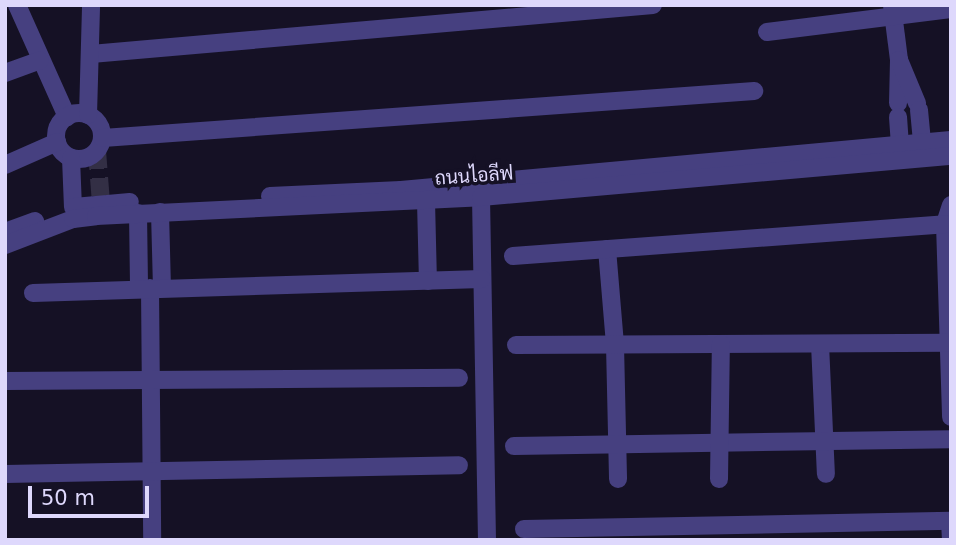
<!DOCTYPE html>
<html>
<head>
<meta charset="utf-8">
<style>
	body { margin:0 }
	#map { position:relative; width:956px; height:545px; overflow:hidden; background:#151125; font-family:"DejaVu Sans",Sarabun,sans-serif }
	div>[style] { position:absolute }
	.minor-tunnel>* { height:18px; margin-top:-9px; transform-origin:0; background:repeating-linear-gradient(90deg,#332f45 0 18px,transparent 0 27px) }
	.minor>* { height:18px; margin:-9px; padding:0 9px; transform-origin:9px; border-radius:9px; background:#464080 }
	.minor>.ring { margin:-9px; padding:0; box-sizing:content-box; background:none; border:18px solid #464080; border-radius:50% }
	span { translate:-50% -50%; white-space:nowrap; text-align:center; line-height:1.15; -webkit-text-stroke:7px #151125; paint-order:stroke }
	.street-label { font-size:19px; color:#ded8fc }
	.frame { position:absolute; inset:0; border:7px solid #ded8fc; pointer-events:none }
	.scale { position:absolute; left:28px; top:486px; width:121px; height:32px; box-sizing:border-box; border:4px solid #ded8fc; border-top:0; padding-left:9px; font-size:21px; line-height:24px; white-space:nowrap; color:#ded8fc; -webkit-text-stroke:5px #151125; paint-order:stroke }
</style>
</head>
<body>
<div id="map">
	<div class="minor-tunnel">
		<i style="left:97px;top:151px;width:52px;rotate:85.6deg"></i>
	</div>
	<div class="minor">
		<i style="left:17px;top:5px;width:123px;rotate:65.9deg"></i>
		<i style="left:892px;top:5px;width:55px;rotate:82.7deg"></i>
		<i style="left:899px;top:60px;width:43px;rotate:91.3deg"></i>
		<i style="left:767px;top:32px;width:185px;rotate:-7.1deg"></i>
		<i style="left:91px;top:54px;width:564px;rotate:-4.98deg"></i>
		<i style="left:899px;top:60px;width:47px;rotate:67.3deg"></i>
		<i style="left:5px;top:73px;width:37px;rotate:-20deg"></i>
		<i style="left:919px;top:110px;width:42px;rotate:84.6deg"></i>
		<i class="ring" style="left:56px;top:113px;width:28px;height:28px"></i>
		<i style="left:88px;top:115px;width:110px;rotate:-88.4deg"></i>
		<i style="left:898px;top:117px;width:39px;rotate:86deg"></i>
		<i style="left:103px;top:138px;width:653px;rotate:-4.13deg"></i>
		<i style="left:71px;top:158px;width:49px;rotate:87.7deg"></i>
		<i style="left:5px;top:165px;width:57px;rotate:-23.9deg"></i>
		<i style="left:270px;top:196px;width:131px;rotate:-2.6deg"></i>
		<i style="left:401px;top:190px;width:552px;rotate:-5.19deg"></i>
		<i style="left:481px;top:197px;width:343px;rotate:89deg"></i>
		<i style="left:426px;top:201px;width:80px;rotate:88.6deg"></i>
		<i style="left:951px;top:205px;width:20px;rotate:108deg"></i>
		<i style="left:945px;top:224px;width:193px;rotate:88.2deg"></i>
		<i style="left:74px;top:207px;width:56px;rotate:-5.1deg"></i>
		<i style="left:160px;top:212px;width:76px;rotate:88.5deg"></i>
		<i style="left:138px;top:213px;width:75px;rotate:89.2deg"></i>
		<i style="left:5px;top:232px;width:32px;rotate:-20deg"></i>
		<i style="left:5px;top:245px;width:73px;rotate:-20.9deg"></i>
		<i style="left:73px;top:219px;width:23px;rotate:-7deg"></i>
		<i style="left:96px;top:216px;width:385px;rotate:-2.8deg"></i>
		<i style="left:481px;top:197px;width:472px;rotate:-5deg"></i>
		<i style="left:607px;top:249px;width:96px;rotate:85.2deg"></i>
		<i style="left:615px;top:345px;width:134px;rotate:88.7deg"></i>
		<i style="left:513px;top:256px;width:433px;rotate:-4.2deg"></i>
		<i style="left:150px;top:288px;width:252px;rotate:89.5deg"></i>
		<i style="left:33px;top:293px;width:449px;rotate:-1.8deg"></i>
		<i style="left:820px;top:344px;width:130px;rotate:87.4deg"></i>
		<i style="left:516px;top:345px;width:432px;rotate:-0.3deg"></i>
		<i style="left:5px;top:381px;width:454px;rotate:-0.4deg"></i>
		<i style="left:514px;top:446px;width:437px;rotate:-0.9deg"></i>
		<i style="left:5px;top:474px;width:454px;rotate:-1.1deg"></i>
		<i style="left:719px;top:479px;width:135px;rotate:-89.2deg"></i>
		<i style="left:950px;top:521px;width:19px;rotate:87deg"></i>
		<i style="left:524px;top:529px;width:427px;rotate:-1.1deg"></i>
	</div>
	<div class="street-label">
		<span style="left:474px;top:176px;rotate:-4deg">ถนนไอลีฟ</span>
	</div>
	<div class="frame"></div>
	<div class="scale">50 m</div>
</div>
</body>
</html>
